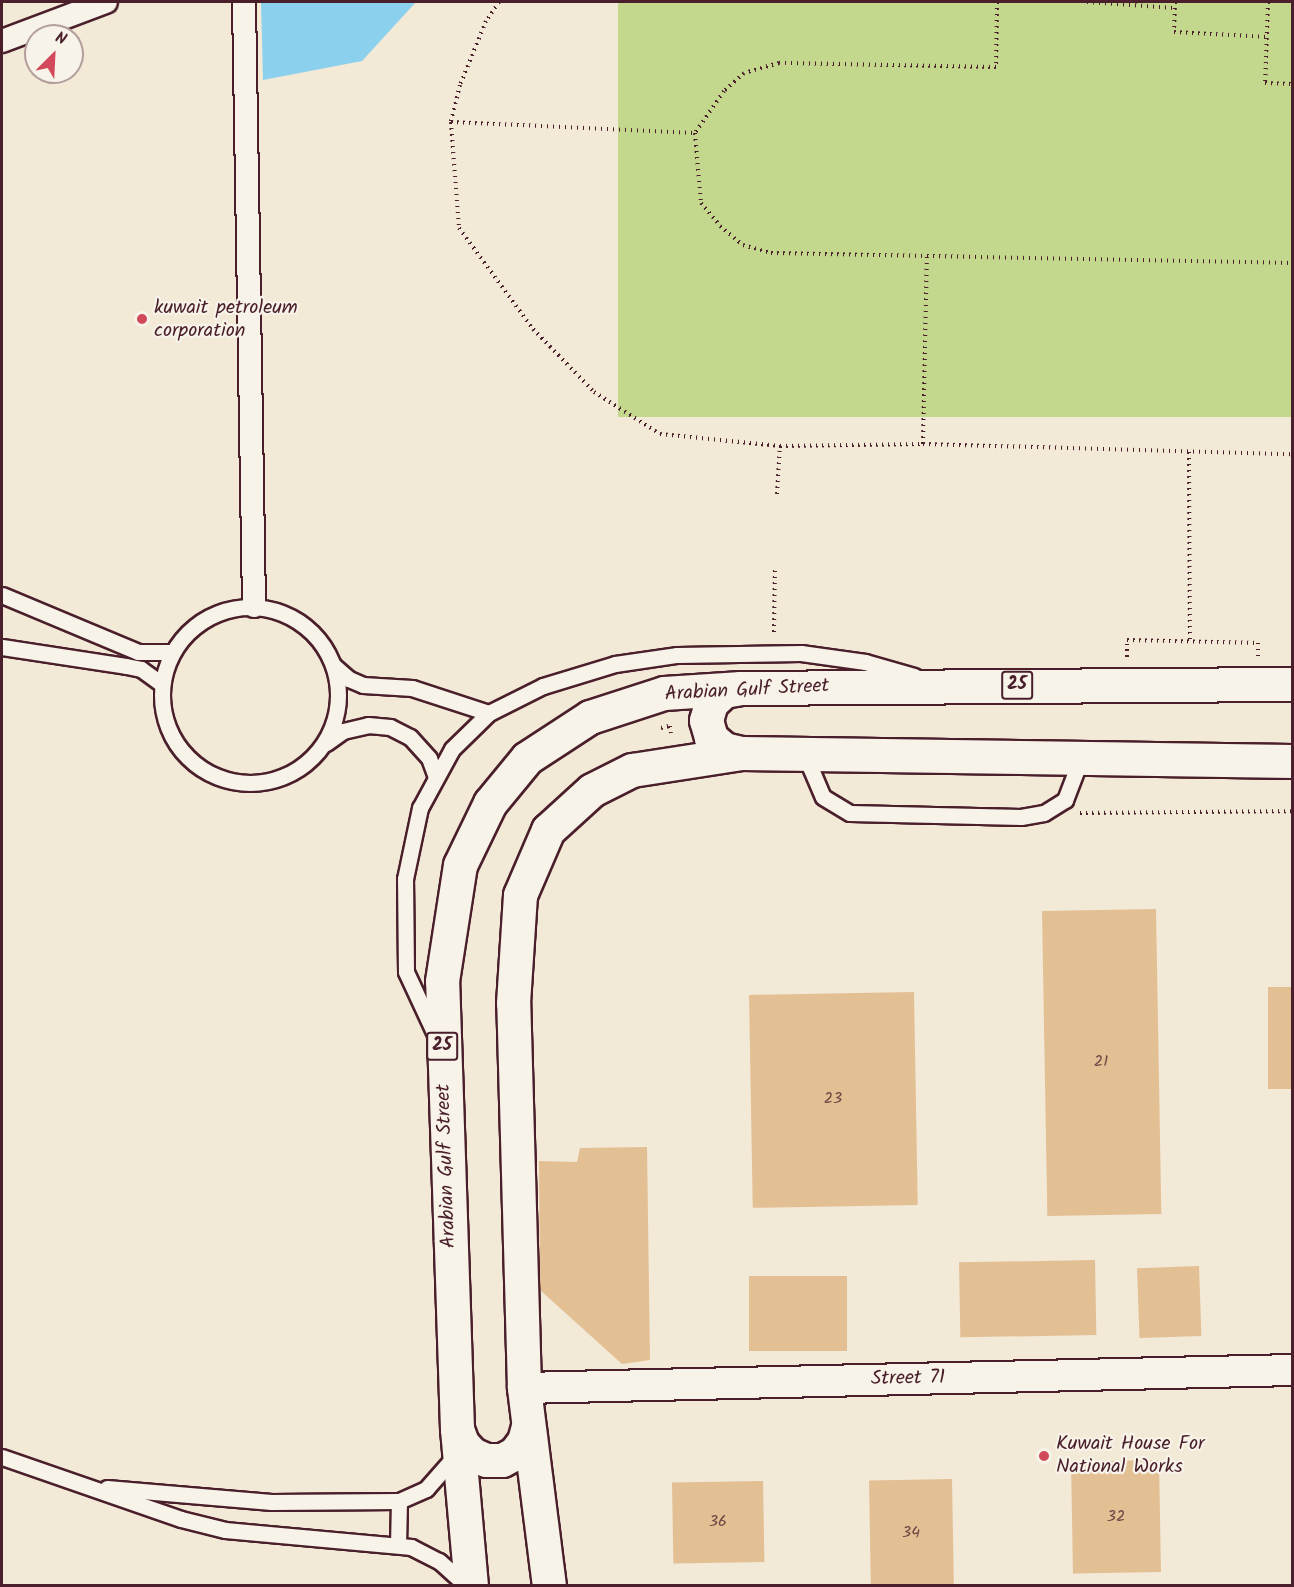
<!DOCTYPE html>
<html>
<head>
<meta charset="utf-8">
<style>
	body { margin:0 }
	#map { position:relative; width:1294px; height:1587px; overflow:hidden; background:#f3e9d7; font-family:Kalam,sans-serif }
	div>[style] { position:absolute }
	.green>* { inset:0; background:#c3d88d; transform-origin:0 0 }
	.water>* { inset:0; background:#8bd1ed }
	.building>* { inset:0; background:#e3bf94; transform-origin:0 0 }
	.path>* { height:4px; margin-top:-2px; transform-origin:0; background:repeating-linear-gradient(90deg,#4a1f2b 0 1.5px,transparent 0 6px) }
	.roads { filter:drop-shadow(2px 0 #4a1f2b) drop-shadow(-2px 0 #4a1f2b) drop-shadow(0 2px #4a1f2b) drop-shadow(0 -2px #4a1f2b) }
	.service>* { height:15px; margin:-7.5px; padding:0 7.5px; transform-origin:7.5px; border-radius:7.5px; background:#f7f3e8 }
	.service>.ring { margin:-7.5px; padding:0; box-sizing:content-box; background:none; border:15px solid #f7f3e8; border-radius:50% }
	.pedestrian>* { height:22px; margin:-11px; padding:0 11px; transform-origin:11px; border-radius:11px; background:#f7f3e8 }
	.minor>* { height:30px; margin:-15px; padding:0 15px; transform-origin:15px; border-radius:15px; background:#f7f3e8 }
	.primary>* { height:33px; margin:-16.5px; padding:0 16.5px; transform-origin:16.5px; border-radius:16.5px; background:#f7f3e8 }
	.dots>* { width:16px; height:16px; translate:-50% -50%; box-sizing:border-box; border:3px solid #f7f3e8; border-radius:50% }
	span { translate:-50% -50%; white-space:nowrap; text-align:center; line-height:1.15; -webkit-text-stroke:4.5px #f7f3e8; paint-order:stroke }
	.number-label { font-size:16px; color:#704745 }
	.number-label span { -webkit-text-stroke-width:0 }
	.shield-label span { padding:2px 4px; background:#f7f3e8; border:2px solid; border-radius:4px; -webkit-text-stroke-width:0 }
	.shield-label { font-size:18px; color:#4a1f2b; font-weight:700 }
	.poi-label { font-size:20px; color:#4a1f2b }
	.left { translate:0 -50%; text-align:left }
	.street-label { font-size:20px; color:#4a1f2b }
	.frame { position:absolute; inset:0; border:3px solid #4a1f2b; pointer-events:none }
	.north { position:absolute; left:24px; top:24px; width:60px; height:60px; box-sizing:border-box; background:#f7f3e8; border:2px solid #b29e9c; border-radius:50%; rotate:24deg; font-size:16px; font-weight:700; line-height:24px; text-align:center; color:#4a1f2b }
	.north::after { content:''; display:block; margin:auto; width:21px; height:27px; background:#d1495b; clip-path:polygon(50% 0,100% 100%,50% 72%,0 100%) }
</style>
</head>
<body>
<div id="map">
	<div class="green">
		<i style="left:618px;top:2px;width:674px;height:415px"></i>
	</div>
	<div class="water">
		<i style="clip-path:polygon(261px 2px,416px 2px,362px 61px,263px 80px)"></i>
	</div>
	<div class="building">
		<i style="left:1156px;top:909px;width:305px;height:114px;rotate:89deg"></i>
		<i style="left:1292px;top:987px;width:102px;height:24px;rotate:90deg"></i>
		<i style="left:914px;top:992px;width:213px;height:165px;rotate:89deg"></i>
		<i style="clip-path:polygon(647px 1147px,650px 1360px,622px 1364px,540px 1290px,539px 1161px,577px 1162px,580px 1148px)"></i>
		<i style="left:1095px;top:1260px;width:75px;height:136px;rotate:89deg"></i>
		<i style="left:1199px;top:1266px;width:70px;height:62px;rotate:88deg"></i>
		<i style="left:749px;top:1276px;width:98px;height:75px"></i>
		<i style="left:1159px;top:1460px;width:112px;height:88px;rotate:89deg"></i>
		<i style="left:952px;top:1479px;width:107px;height:83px;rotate:89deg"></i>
		<i style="left:763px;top:1481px;width:81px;height:91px;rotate:89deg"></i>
	</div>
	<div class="path">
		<i style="left:499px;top:2px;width:23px;rotate:124deg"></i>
		<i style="left:486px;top:21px;width:69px;rotate:112.1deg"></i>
		<i style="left:460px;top:85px;width:38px;rotate:104deg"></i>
		<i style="left:451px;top:122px;width:106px;rotate:85.7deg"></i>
		<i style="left:459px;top:228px;width:125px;rotate:53.8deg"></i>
		<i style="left:533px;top:329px;width:88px;rotate:45.9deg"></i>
		<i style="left:594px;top:392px;width:78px;rotate:32.5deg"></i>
		<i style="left:660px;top:434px;width:121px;rotate:5.7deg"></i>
		<i style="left:780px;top:446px;width:143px;rotate:-0.8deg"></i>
		<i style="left:923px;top:444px;width:369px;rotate:1.6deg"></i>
		<i style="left:997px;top:2px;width:65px;rotate:90.9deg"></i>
		<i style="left:996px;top:67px;width:217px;rotate:-178.9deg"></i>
		<i style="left:779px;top:63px;width:36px;rotate:164deg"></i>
		<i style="left:744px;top:73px;width:27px;rotate:138deg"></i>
		<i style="left:724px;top:91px;width:51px;rotate:124.6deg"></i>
		<i style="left:695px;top:133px;width:70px;rotate:85.1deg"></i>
		<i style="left:701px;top:203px;width:30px;rotate:50deg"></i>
		<i style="left:720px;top:226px;width:30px;rotate:40deg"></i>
		<i style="left:743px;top:245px;width:29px;rotate:16deg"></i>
		<i style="left:771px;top:253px;width:521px;rotate:1.1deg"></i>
		<i style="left:1087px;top:2px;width:87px;rotate:3.9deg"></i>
		<i style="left:1175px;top:2px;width:30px;rotate:92deg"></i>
		<i style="left:1174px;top:32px;width:94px;rotate:3deg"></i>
		<i style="left:1268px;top:2px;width:81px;rotate:92.1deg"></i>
		<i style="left:1265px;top:83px;width:27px;rotate:2deg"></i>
		<i style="left:451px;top:122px;width:244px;rotate:2.6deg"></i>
		<i style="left:923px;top:444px;width:190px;rotate:-88.8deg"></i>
		<i style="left:1189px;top:452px;width:190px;rotate:89.7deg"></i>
		<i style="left:777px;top:494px;width:48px;rotate:-86.4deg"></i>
		<i style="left:774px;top:632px;width:62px;rotate:-89.1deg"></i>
		<i style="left:1127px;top:657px;width:17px;rotate:-90deg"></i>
		<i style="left:1127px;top:640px;width:131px;rotate:1.3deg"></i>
		<i style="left:1258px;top:643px;width:13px;rotate:90deg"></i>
		<i style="left:661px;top:728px;width:9px;rotate:-13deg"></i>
		<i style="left:670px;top:726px;width:7px;rotate:82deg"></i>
		<i style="left:1080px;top:813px;width:212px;rotate:-0.5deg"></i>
	</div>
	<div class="roads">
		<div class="service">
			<i style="left:2px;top:595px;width:147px;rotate:22.7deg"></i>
			<i style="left:138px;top:652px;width:34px"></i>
			<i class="ring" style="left:162px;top:607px;width:161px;height:161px"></i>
			<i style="left:2px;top:647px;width:125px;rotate:8.7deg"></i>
			<i style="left:126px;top:666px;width:15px;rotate:11deg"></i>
			<i style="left:141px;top:669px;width:26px;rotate:36deg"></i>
			<i style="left:334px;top:666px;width:20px;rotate:41deg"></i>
			<i style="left:349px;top:679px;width:15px;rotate:23deg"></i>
			<i style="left:363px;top:685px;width:49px;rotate:3.5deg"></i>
			<i style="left:412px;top:688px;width:81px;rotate:18deg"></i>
			<i style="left:326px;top:743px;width:21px;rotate:-35deg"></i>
			<i style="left:343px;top:731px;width:26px;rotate:-13deg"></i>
			<i style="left:368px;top:725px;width:22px;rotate:5deg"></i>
			<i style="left:390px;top:727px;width:22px;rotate:27deg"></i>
			<i style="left:410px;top:737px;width:28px;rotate:48deg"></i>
			<i style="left:429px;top:758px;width:20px;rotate:70deg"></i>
			<i style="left:811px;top:754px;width:15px;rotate:90deg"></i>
			<i style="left:811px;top:769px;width:30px;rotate:67deg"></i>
			<i style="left:823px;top:797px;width:31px;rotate:31deg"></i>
			<i style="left:850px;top:813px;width:171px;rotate:1.3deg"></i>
			<i style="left:1021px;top:817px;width:23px;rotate:-10deg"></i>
			<i style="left:1044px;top:813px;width:25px;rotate:-32deg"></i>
			<i style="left:1065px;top:800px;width:45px;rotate:-69.1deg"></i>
			<i style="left:434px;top:1032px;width:66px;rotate:-115deg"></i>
			<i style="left:406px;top:972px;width:93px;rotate:-90.6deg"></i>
			<i style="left:405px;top:879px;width:73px;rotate:-78.1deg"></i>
			<i style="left:420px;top:808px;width:67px;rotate:-61.5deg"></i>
			<i style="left:452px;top:749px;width:52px;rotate:-44.2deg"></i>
			<i style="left:489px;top:713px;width:60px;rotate:-26.6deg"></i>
			<i style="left:543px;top:686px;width:75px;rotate:-17deg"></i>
			<i style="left:615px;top:664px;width:63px;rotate:-8.3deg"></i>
			<i style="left:677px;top:655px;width:124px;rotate:-0.9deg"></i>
			<i style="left:801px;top:653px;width:65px;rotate:8deg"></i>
			<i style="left:865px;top:662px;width:51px;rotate:15.9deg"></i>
			<i style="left:2px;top:1457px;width:189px;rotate:19.1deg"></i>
			<i style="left:181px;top:1519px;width:45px;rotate:14deg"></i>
			<i style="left:225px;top:1530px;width:187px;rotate:5.2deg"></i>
			<i style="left:411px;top:1547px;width:31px;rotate:27deg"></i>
			<i style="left:439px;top:1561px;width:38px;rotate:42deg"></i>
			<i style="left:107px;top:1488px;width:165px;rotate:4.9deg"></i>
			<i style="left:271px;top:1502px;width:128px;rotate:-0.4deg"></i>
			<i style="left:399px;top:1501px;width:30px;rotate:-24deg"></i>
			<i style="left:426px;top:1489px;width:44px;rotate:-48.7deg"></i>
			<i style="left:398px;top:1545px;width:44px;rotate:-88.7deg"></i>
		</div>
		<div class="pedestrian">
			<i style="left:244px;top:2px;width:604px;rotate:89.05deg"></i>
			<i style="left:2px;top:41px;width:111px;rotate:-20.6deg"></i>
		</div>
		<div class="minor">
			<i style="left:524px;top:1388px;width:768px;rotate:-1.34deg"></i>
		</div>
		<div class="primary">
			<i style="left:741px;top:688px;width:17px;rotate:170deg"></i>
			<i style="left:724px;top:691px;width:18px;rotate:137deg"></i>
			<i style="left:711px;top:703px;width:18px;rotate:106deg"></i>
			<i style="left:706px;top:720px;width:19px;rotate:74deg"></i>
			<i style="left:711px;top:738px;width:17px;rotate:40deg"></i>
			<i style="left:724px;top:749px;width:18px;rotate:13deg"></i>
			<i style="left:457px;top:1429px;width:15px;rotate:70deg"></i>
			<i style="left:462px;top:1443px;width:15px;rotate:48deg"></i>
			<i style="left:472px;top:1454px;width:15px;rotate:23deg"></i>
			<i style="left:486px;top:1460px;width:16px"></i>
			<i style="left:502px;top:1460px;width:15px;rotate:-28deg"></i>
			<i style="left:515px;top:1453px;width:15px;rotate:-53deg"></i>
			<i style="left:524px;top:1441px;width:16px;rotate:-75deg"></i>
			<i style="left:471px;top:1586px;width:158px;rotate:-95.1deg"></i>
			<i style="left:457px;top:1429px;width:448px;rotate:-91.9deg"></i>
			<i style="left:442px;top:981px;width:117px;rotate:-81.2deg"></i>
			<i style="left:460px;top:865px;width:69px;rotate:-64.2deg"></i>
			<i style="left:490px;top:803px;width:58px;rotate:-50.6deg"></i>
			<i style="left:527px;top:758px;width:75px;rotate:-33.1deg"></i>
			<i style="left:590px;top:717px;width:78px;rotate:-18deg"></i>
			<i style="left:664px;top:693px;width:77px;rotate:-3.7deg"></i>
			<i style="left:741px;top:688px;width:551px;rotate:-0.42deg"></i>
			<i style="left:549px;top:1586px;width:200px;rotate:-97.2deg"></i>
			<i style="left:524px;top:1388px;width:385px;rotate:-91.6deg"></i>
			<i style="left:513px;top:1003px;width:108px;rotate:-86.3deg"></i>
			<i style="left:520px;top:895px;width:71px;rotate:-66.7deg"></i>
			<i style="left:548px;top:830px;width:59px;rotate:-42.3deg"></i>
			<i style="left:592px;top:790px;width:45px;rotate:-26.6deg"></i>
			<i style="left:632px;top:770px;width:111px;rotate:-8.8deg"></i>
			<i style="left:742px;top:753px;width:550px;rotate:0.83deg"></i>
		</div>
	</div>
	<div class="dots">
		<i style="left:142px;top:319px;background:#d1495b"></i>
		<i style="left:1044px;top:1456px;background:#d1495b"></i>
	</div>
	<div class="number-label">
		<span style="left:1101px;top:1062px">21</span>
		<span style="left:833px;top:1099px">23</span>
		<span style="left:1116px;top:1517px">32</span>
		<span style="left:718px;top:1522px">36</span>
		<span style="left:911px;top:1533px">34</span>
	</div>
	<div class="shield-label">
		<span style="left:1017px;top:685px">25</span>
		<span style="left:442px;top:1046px">25</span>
	</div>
	<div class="poi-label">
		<span class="left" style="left:154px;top:320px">kuwait petroleum<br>corporation</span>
		<span class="left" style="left:1056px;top:1456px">Kuwait House For<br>National Works</span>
	</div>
	<div class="street-label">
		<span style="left:747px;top:691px;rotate:-3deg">Arabian Gulf Street</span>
		<span style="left:447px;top:1166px;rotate:-92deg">Arabian Gulf Street</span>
		<span style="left:908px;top:1379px;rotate:-1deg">Street 71</span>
	</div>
	<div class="frame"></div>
	<div class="north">N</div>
</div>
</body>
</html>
